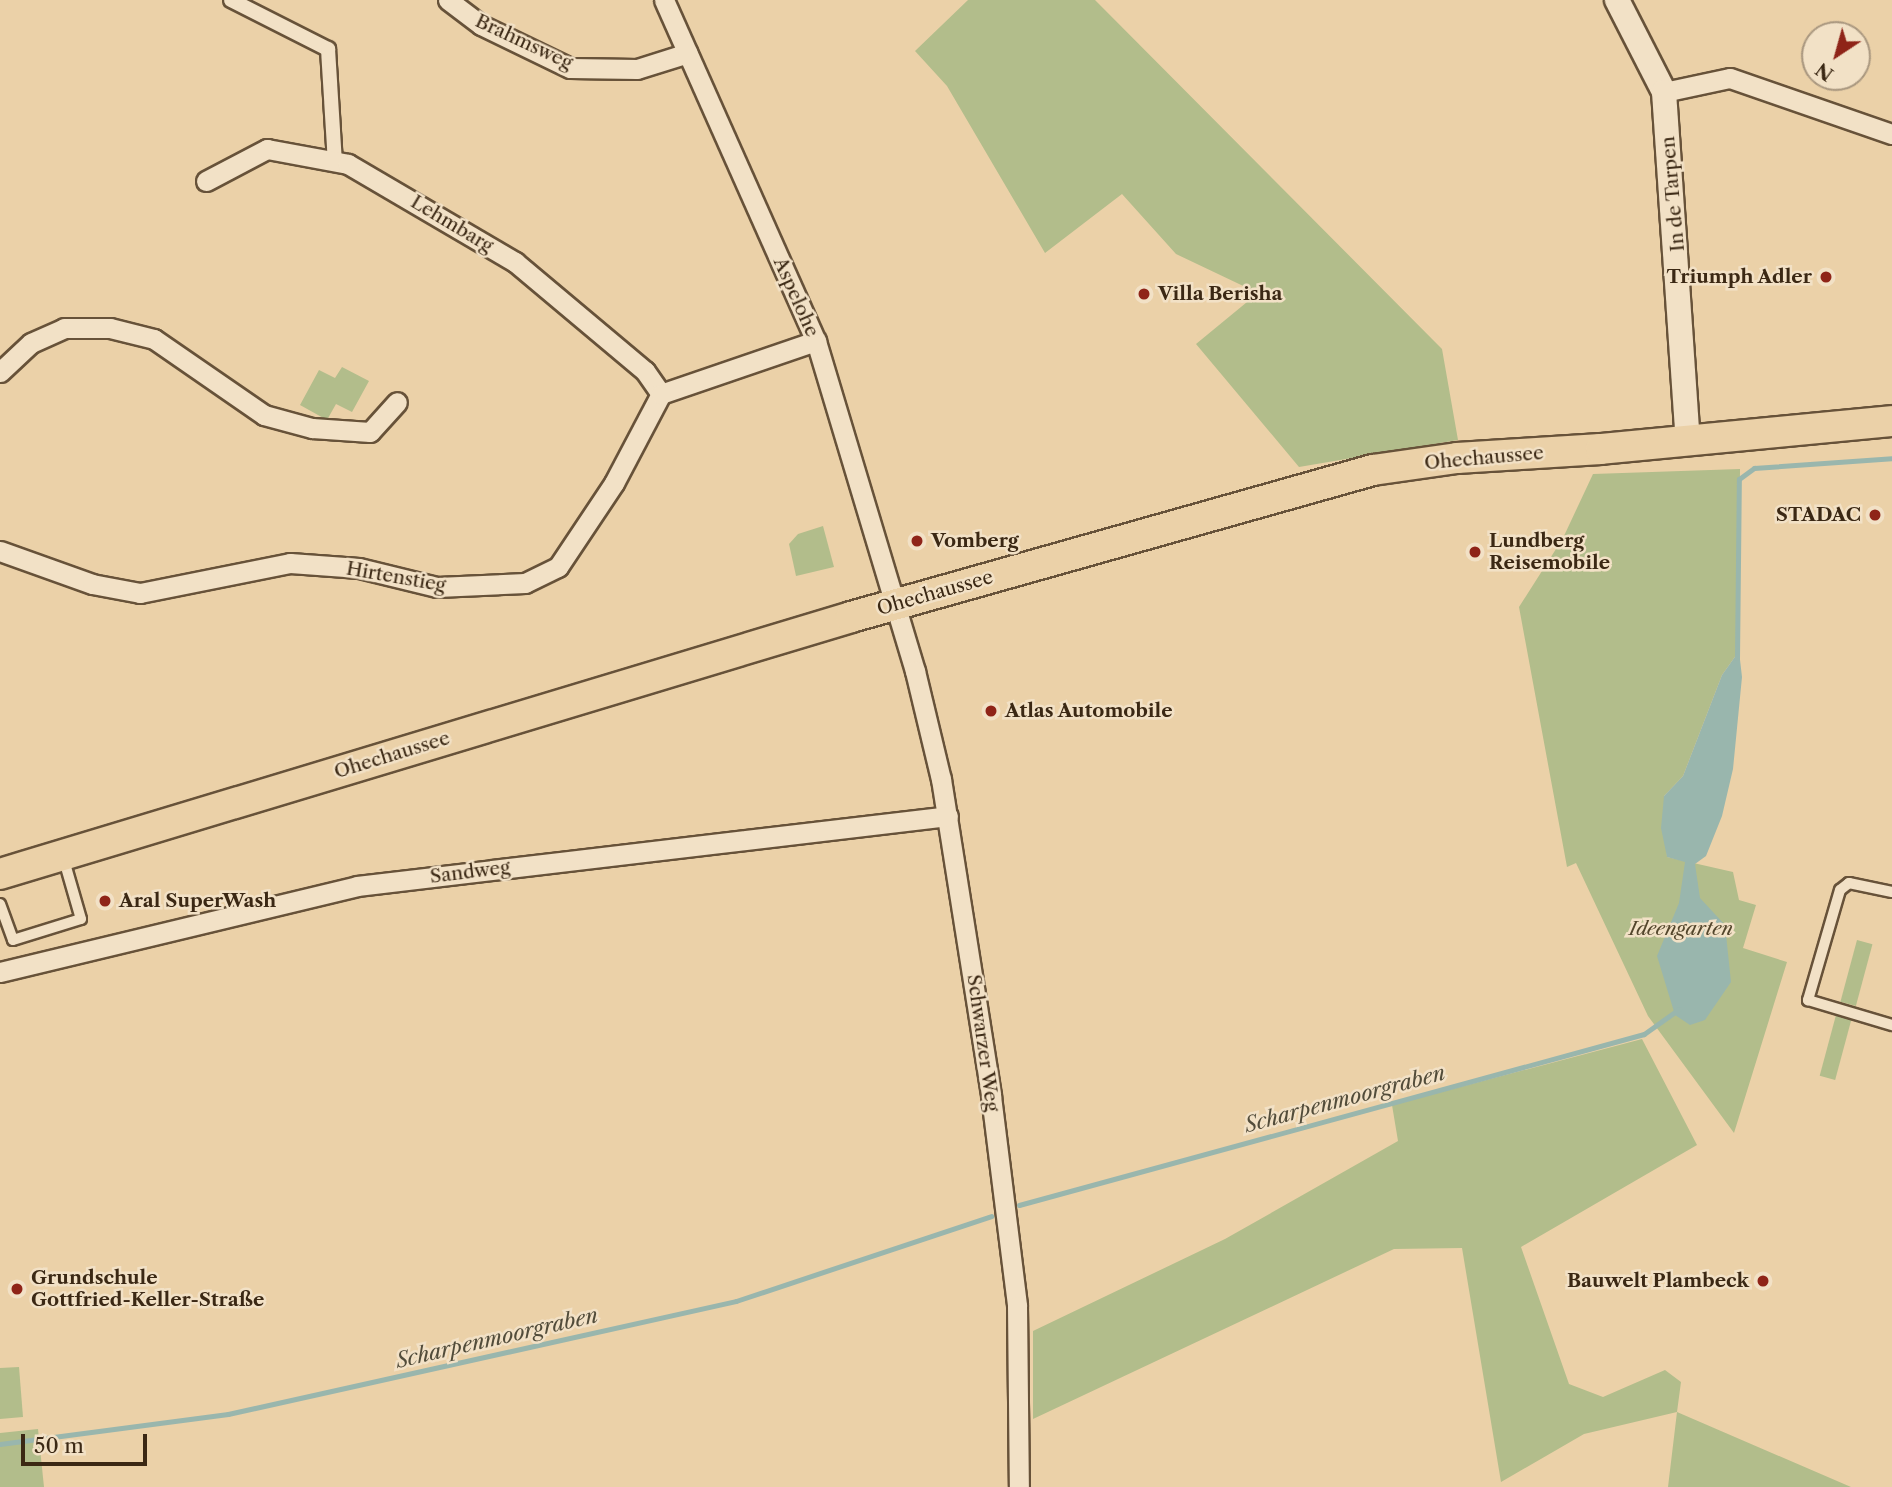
<!DOCTYPE html>
<html>
<head>
<meta charset="utf-8">
<style>
	body { margin:0 }
	#map { position:relative; width:1892px; height:1487px; overflow:hidden; background:#ebd1a8; font-family:"Libre Caslon Text",serif }
	div>[style] { position:absolute }
	.green>* { inset:0; background:#b2bd8b; transform-origin:0 0 }
	.water>* { inset:0; background:#99b6ad }
	.stream>* { height:5px; margin:-2.5px; padding:0 2.5px; transform-origin:2.5px; border-radius:2.5px; background:#99b6ad }
	.roads { filter:drop-shadow(2px 0 #675239) drop-shadow(-2px 0 #675239) drop-shadow(0 2px #675239) drop-shadow(0 -2px #675239) }
	.service>* { height:10px; margin:-5px; padding:0 5px; transform-origin:5px; border-radius:5px; background:#f2e1c6 }
	.pedestrian>* { height:14px; margin:-7px; padding:0 7px; transform-origin:7px; border-radius:7px; background:#f2e1c6 }
	.minor>* { height:19px; margin:-9.5px; padding:0 9.5px; transform-origin:9.5px; border-radius:9.5px; background:#f2e1c6 }
	.tertiary>* { height:24px; margin:-12px; padding:0 12px; transform-origin:12px; border-radius:12px; background:#f2e1c6 }
	.primary>* { height:30px; margin:-15px; padding:0 15px; transform-origin:15px; border-radius:15px; background:#ebd1a8 }
	.dots>* { width:19px; height:19px; translate:-50% -50%; box-sizing:border-box; border:4px solid #f2e1c6; border-radius:50% }
	span { translate:-50% -50%; white-space:nowrap; text-align:center; line-height:1.15; -webkit-text-stroke:5px #f2e1c6; paint-order:stroke }
	.street-label { font-size:19px; color:#3b2814 }
	.poi-label { font-size:19px; color:#3b2814; font-weight:700 }
	.right { translate:-100% -50%; text-align:right }
	.left { translate:0 -50%; text-align:left }
	.park-label { font-size:19px; color:#53462c; font-style:italic }
	.water-label { font-size:21px; color:#524c3a; font-style:italic }
	.north { position:absolute; left:1801px; top:21px; width:70px; height:70px; box-sizing:border-box; background:#f2e1c6; border:2px solid #a9977f; border-radius:50%; rotate:216deg; font-size:19px; font-weight:700; line-height:28px; text-align:center; color:#3b2814 }
	.north::after { content:''; display:block; margin:auto; width:24px; height:32px; background:#8f2418; clip-path:polygon(50% 0,100% 100%,50% 72%,0 100%) }
	.scale { position:absolute; left:21px; top:1434px; width:126px; height:32px; box-sizing:border-box; border:4px solid #3b2814; border-top:0; padding-left:9px; font-size:21px; line-height:24px; white-space:nowrap; color:#3b2814; -webkit-text-stroke:5px #f2e1c6; paint-order:stroke }
</style>
</head>
<body>
<div id="map">
	<div class="green">
		<i style="clip-path:polygon(968px 0,1095px 0,1442px 349px,1458px 440px,1299px 467px,1196px 344px,1258px 293px,1176px 254px,1122px 194px,1045px 253px,947px 86px,915px 51px)"></i>
		<i style="clip-path:polygon(342px 367px,369px 381px,352px 412px,336px 404px,327px 420px,300px 405px,319px 370px,335px 378px)"></i>
		<i style="clip-path:polygon(1740px 469px,1739px 651px,1722px 675px,1683px 776px,1664px 796px,1667px 857px,1733px 872px,1739px 900px,1756px 905px,1743px 948px,1787px 962px,1734px 1133px,1648px 1016px,1576px 863px,1567px 867px,1519px 607px,1563px 538px,1593px 474px)"></i>
		<i style="clip-path:polygon(823px 526px,834px 567px,796px 576px,789px 544px,798px 534px)"></i>
		<i style="left:1857px;top:940px;width:16px;height:64px;rotate:15deg"></i>
		<i style="left:1836px;top:1015px;width:16px;height:63px;rotate:15deg"></i>
		<i style="clip-path:polygon(1642px 1039px,1697px 1145px,1521px 1247px,1569px 1384px,1603px 1397px,1665px 1370px,1681px 1382px,1677px 1412px,1851px 1487px,1668px 1487px,1677px 1412px,1584px 1434px,1501px 1482px,1462px 1248px,1394px 1249px,1033px 1419px,1033px 1331px,1225px 1239px,1398px 1141px,1392px 1105px)"></i>
		<i style="clip-path:polygon(19px 1367px,23px 1417px,0 1419px,0 1368px)"></i>
		<i style="clip-path:polygon(38px 1429px,44px 1487px,0 1487px,0 1433px)"></i>
	</div>
	<div class="water">
		<i style="clip-path:polygon(1739px 651px,1742px 677px,1733px 769px,1722px 816px,1706px 856px,1695px 864px,1700px 898px,1725px 925px,1731px 982px,1705px 1020px,1690px 1025px,1675px 1015px,1657px 956px,1679px 903px,1685px 862px,1667px 857px,1661px 828px,1664px 796px,1683px 776px,1722px 675px)"></i>
	</div>
	<div class="stream">
		<i style="left:1737px;top:658px;width:179px;rotate:-89.4deg"></i>
		<i style="left:1739px;top:479px;width:19px;rotate:-36deg"></i>
		<i style="left:1754px;top:468px;width:138px;rotate:-4.1deg"></i>
		<i style="left:1019px;top:1205px;width:648px;rotate:-15.3deg"></i>
		<i style="left:1644px;top:1034px;width:43px;rotate:-35.5deg"></i>
		<i style="left:0;top:1444px;width:230px;rotate:-7.5deg"></i>
		<i style="left:228px;top:1414px;width:520px;rotate:-12.54deg"></i>
		<i style="left:736px;top:1301px;width:269px;rotate:-18.4deg"></i>
	</div>
	<div class="roads">
		<div class="service">
			<i style="left:1892px;top:892px;width:44px;rotate:-168.2deg"></i>
			<i style="left:1849px;top:883px;width:11px;rotate:142deg"></i>
			<i style="left:1840px;top:890px;width:115px;rotate:106.2deg"></i>
			<i style="left:1808px;top:1000px;width:88px;rotate:16.6deg"></i>
			<i style="left:0;top:904px;width:38px;rotate:70deg"></i>
			<i style="left:13px;top:940px;width:71px;rotate:-17.2deg"></i>
			<i style="left:81px;top:919px;width:61px;rotate:-106.1deg"></i>
		</div>
		<div class="pedestrian">
			<i style="left:231px;top:0;width:109px;rotate:26.8deg"></i>
			<i style="left:328px;top:49px;width:113px;rotate:86.5deg"></i>
		</div>
		<div class="minor">
			<i style="left:448px;top:0;width:41px;rotate:37.1deg"></i>
			<i style="left:481px;top:25px;width:99px;rotate:25.8deg"></i>
			<i style="left:570px;top:68px;width:67px;rotate:0.9deg"></i>
			<i style="left:637px;top:69px;width:53px;rotate:-17.4deg"></i>
			<i style="left:664px;top:0;width:373px;rotate:66deg"></i>
			<i style="left:816px;top:341px;width:345px;rotate:73.3deg"></i>
			<i style="left:915px;top:671px;width:111px;rotate:76.5deg"></i>
			<i style="left:941px;top:779px;width:321px;rotate:81deg"></i>
			<i style="left:991px;top:1096px;width:212px;rotate:82.9deg"></i>
			<i style="left:1017px;top:1306px;width:181px;rotate:89.4deg"></i>
			<i style="left:1664px;top:92px;width:67px;rotate:-12deg"></i>
			<i style="left:1730px;top:78px;width:171px;rotate:19.1deg"></i>
			<i style="left:206px;top:181px;width:69px;rotate:-27.7deg"></i>
			<i style="left:267px;top:149px;width:82px;rotate:10.5deg"></i>
			<i style="left:348px;top:164px;width:194px;rotate:30.4deg"></i>
			<i style="left:515px;top:262px;width:170px;rotate:40deg"></i>
			<i style="left:645px;top:371px;width:28px;rotate:55deg"></i>
			<i style="left:0;top:372px;width:42px;rotate:-43.1deg"></i>
			<i style="left:31px;top:343px;width:36px;rotate:-24deg"></i>
			<i style="left:64px;top:328px;width:46px"></i>
			<i style="left:110px;top:328px;width:45px;rotate:14deg"></i>
			<i style="left:154px;top:339px;width:134px;rotate:34.6deg"></i>
			<i style="left:264px;top:415px;width:50px;rotate:15.2deg"></i>
			<i style="left:312px;top:428px;width:58px;rotate:3.9deg"></i>
			<i style="left:370px;top:432px;width:40px;rotate:-48deg"></i>
			<i style="left:0;top:551px;width:98px;rotate:19.7deg"></i>
			<i style="left:92px;top:584px;width:49px;rotate:10.6deg"></i>
			<i style="left:140px;top:593px;width:153px;rotate:-11.3deg"></i>
			<i style="left:290px;top:563px;width:69px;rotate:4.1deg"></i>
			<i style="left:359px;top:568px;width:80px;rotate:13.7deg"></i>
			<i style="left:437px;top:587px;width:88px;rotate:-2.6deg"></i>
			<i style="left:525px;top:583px;width:37px;rotate:-26deg"></i>
			<i style="left:558px;top:567px;width:101px;rotate:-56.3deg"></i>
			<i style="left:614px;top:483px;width:101px;rotate:-62.2deg"></i>
			<i style="left:661px;top:394px;width:164px;rotate:-18.9deg"></i>
			<i style="left:0;top:972px;width:367px;rotate:-13.5deg"></i>
			<i style="left:357px;top:886px;width:595px;rotate:-6.75deg"></i>
		</div>
		<div class="tertiary">
			<i style="left:1617px;top:0;width:103px;rotate:62.9deg"></i>
			<i style="left:1664px;top:92px;width:350px;rotate:86.1deg"></i>
		</div>
		<div class="primary">
			<i style="left:0;top:874px;width:889px;rotate:-16.8deg"></i>
			<i style="left:851px;top:617px;width:542px;rotate:-15.73deg"></i>
			<i style="left:1373px;top:470px;width:85px;rotate:-8.1deg"></i>
			<i style="left:1457px;top:458px;width:144px;rotate:-3.6deg"></i>
			<i style="left:1601px;top:449px;width:292px;rotate:-5.5deg"></i>
		</div>
	</div>
	<div class="dots">
		<i style="left:1826px;top:277px;background:#8f2418"></i>
		<i style="left:1144px;top:294px;background:#8f2418"></i>
		<i style="left:1875px;top:515px;background:#8f2418"></i>
		<i style="left:917px;top:541px;background:#8f2418"></i>
		<i style="left:1475px;top:552px;background:#8f2418"></i>
		<i style="left:991px;top:711px;background:#8f2418"></i>
		<i style="left:105px;top:901px;background:#8f2418"></i>
		<i style="left:1763px;top:1281px;background:#8f2418"></i>
		<i style="left:17px;top:1289px;background:#8f2418"></i>
	</div>
	<div class="street-label">
		<span style="left:524px;top:42px;rotate:25deg">Brahmsweg</span>
		<span style="left:1673px;top:194px;rotate:-95deg">In de Tarpen</span>
		<span style="left:452px;top:224px;rotate:31deg">Lehmbarg</span>
		<span style="left:796px;top:297px;rotate:66deg">Aspelohe</span>
		<span style="left:1484px;top:458px;rotate:-5deg">Ohechaussee</span>
		<span style="left:396px;top:577px;rotate:10deg">Hirtenstieg</span>
		<span style="left:935px;top:593px;rotate:-16deg">Ohechaussee</span>
		<span style="left:392px;top:755px;rotate:-17deg">Ohechaussee</span>
		<span style="left:470px;top:872px;rotate:-7deg">Sandweg</span>
		<span style="left:983px;top:1043px;rotate:82deg">Schwarzer Weg</span>
	</div>
	<div class="poi-label">
		<span class="right" style="left:1812px;top:277px">Triumph Adler</span>
		<span class="left" style="left:1158px;top:294px">Villa Berisha</span>
		<span class="right" style="left:1861px;top:515px">STADAC</span>
		<span class="left" style="left:931px;top:541px">Vomberg</span>
		<span class="left" style="left:1489px;top:552px">Lundberg<br>Reisemobile</span>
		<span class="left" style="left:1005px;top:711px">Atlas Automobile</span>
		<span class="left" style="left:119px;top:901px">Aral SuperWash</span>
		<span class="left" style="left:31px;top:1289px">Grundschule<br>Gottfried-Keller-Straße</span>
		<span class="right" style="left:1749px;top:1281px">Bauwelt Plambeck</span>
	</div>
	<div class="park-label">
		<span style="left:1681px;top:929px">Ideengarten</span>
	</div>
	<div class="water-label">
		<span style="left:1345px;top:1099px;rotate:-15deg">Scharpenmoorgraben</span>
		<span style="left:497px;top:1338px;rotate:-13deg">Scharpenmoorgraben</span>
	</div>
	<div class="north">N</div>
	<div class="scale">50 m</div>
</div>
</body>
</html>
